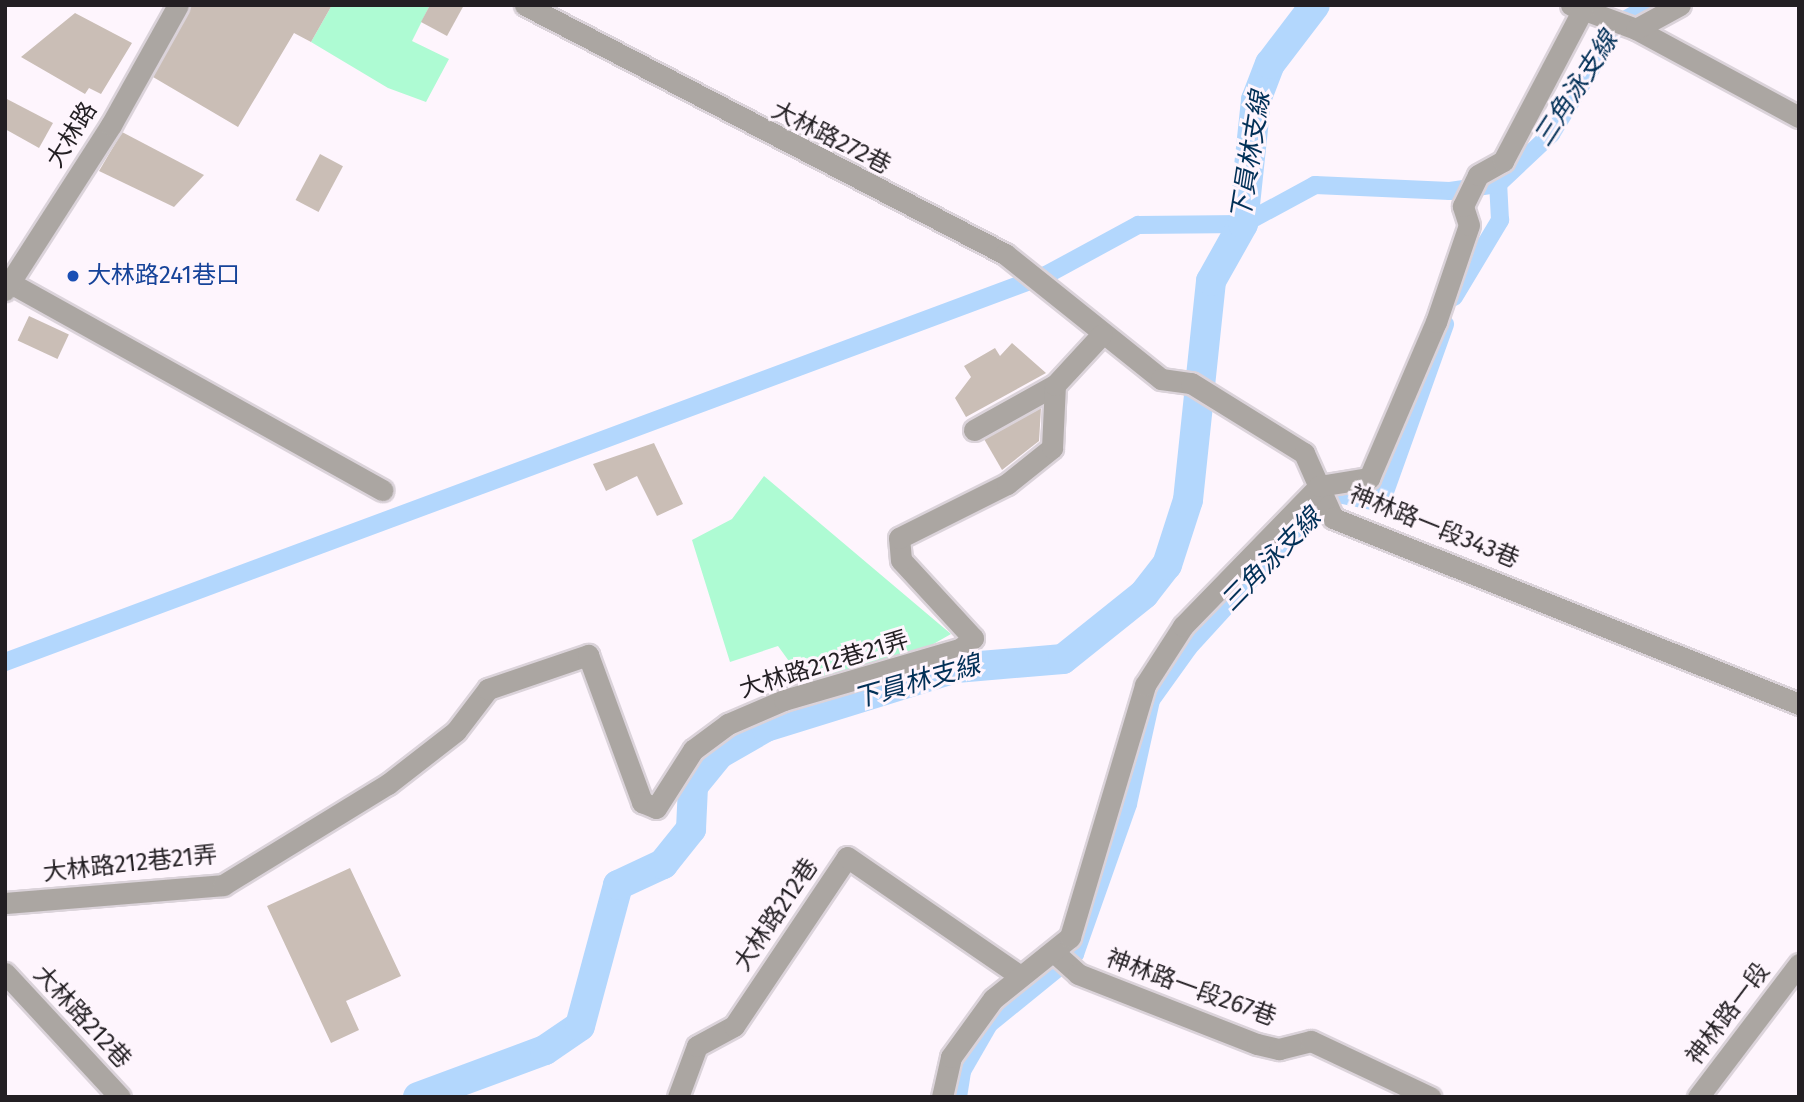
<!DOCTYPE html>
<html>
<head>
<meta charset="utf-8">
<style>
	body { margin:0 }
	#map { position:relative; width:1804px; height:1102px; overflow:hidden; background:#fef5fd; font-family:"Fira Sans","Noto Sans TC",sans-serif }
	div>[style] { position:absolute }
	.green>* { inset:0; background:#aefbd3 }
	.canal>* { height:18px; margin:-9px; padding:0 9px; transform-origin:9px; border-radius:9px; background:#b3d7fd }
	.river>* { height:30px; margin:-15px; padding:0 15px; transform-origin:15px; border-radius:15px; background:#b3d7fd }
	.building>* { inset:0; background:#cabeb6; transform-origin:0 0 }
	.roads { filter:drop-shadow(2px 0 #dbd3da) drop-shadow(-2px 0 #dbd3da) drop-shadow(0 2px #dbd3da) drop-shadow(0 -2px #dbd3da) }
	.minor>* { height:21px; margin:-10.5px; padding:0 10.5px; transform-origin:10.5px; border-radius:10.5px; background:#aba6a2 }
	.dots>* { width:19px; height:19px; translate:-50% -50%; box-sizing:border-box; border:4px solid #fef5fd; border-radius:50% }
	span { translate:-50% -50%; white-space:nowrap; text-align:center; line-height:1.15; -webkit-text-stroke:6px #fef5fd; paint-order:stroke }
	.street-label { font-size:24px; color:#231f23 }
	.transit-label { font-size:24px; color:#164399 }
	.left { translate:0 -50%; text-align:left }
	.water-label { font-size:26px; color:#023057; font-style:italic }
	.frame { position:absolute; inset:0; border:7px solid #231f23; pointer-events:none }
</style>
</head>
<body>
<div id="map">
	<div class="green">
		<i style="clip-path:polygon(332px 5px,430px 5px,412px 41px,449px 59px,426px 102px,388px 88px,311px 42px)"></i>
		<i style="clip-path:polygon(764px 476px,951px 634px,914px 655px,804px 682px,778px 646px,730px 662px,692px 540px,732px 519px)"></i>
	</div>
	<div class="canal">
		<i style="left:1454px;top:297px;width:90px;rotate:-59.1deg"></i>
		<i style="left:1500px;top:220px;width:36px;rotate:-93deg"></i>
		<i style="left:1498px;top:184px;width:73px;rotate:-43.3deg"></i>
		<i style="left:1551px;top:134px;width:130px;rotate:-58.5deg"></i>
		<i style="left:1619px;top:23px;width:38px;rotate:-29deg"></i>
		<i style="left:5px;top:662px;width:1111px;rotate:-20.39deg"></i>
		<i style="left:1046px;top:275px;width:105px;rotate:-28.5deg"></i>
		<i style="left:1138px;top:225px;width:105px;rotate:-0.5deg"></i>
		<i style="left:1243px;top:224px;width:82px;rotate:-28.4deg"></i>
		<i style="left:1315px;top:185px;width:135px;rotate:2.5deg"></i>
		<i style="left:1450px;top:191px;width:49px;rotate:-8.3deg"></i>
		<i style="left:958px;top:1097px;width:26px;rotate:-81deg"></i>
		<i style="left:962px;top:1071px;width:54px;rotate:-60.1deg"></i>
		<i style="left:989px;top:1024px;width:111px;rotate:-39.1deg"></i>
		<i style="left:1075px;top:954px;width:159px;rotate:-70.5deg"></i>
		<i style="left:1128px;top:804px;width:107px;rotate:-77.5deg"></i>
		<i style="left:1151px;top:700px;width:65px;rotate:-54.4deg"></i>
		<i style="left:1189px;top:647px;width:169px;rotate:-47.6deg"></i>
		<i style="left:1303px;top:522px;width:45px;rotate:-38.7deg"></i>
		<i style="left:1338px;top:494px;width:44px;rotate:11.8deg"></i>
		<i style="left:1381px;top:503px;width:190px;rotate:-70.3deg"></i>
	</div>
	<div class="river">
		<i style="left:418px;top:1097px;width:135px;rotate:-20.3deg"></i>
		<i style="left:545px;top:1050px;width:42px;rotate:-34.4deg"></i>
		<i style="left:580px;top:1026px;width:146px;rotate:-74.9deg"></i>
		<i style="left:618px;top:885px;width:50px;rotate:-25deg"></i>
		<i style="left:663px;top:864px;width:45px;rotate:-51.3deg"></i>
		<i style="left:691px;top:829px;width:43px;rotate:-87.3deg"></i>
		<i style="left:693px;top:786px;width:41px;rotate:-50.9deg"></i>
		<i style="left:719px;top:754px;width:54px;rotate:-29.9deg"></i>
		<i style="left:766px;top:727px;width:199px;rotate:-17.3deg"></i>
		<i style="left:956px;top:668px;width:107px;rotate:-4.8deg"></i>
		<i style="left:1063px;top:659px;width:104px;rotate:-38.7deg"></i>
		<i style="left:1144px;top:594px;width:37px;rotate:-52deg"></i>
		<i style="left:1167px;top:565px;width:68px;rotate:-72.1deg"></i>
		<i style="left:1188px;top:500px;width:220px;rotate:-84deg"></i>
		<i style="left:1211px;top:281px;width:65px;rotate:-60.7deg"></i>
		<i style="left:1243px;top:224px;width:125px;rotate:-84deg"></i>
		<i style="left:1256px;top:100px;width:39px;rotate:-69deg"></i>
		<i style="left:1270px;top:64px;width:74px;rotate:-52.7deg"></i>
	</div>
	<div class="building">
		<i style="clip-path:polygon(191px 5px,332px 5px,311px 42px,294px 33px,238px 127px,153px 77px)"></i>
		<i style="clip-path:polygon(430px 5px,464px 5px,447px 36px,421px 22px)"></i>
		<i style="clip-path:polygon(75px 13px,132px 43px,101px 94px,89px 88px,85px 94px,21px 57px)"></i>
		<i style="clip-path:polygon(5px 98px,53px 123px,39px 148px,5px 129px)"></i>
		<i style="clip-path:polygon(122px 132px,204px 175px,174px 207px,99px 171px)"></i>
		<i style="left:320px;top:154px;width:26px;height:52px;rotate:28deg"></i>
		<i style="left:29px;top:316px;width:44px;height:27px;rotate:25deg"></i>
		<i style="clip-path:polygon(1012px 343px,1046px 373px,966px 417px,955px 398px,971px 377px,964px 366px,995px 348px,1000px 356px)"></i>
		<i style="clip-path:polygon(1041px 408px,1039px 441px,1002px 470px,984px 439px)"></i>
		<i style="clip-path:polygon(654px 443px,683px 504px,657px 516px,637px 476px,606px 491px,593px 464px)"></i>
		<i style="clip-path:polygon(350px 868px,401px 976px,346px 1001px,359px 1030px,331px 1043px,267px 906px)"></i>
	</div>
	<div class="roads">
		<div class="minor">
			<i style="left:525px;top:5px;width:541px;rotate:27.42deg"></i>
			<i style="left:1005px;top:254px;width:200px;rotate:38.7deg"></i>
			<i style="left:1161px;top:379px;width:30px;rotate:8deg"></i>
			<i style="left:1191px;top:383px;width:133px;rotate:31.8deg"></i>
			<i style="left:1304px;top:453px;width:71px;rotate:66deg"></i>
			<i style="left:1333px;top:518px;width:502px;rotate:21.76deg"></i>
			<i style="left:1571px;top:5px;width:69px;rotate:20.3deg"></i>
			<i style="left:1636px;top:29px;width:185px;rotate:28.4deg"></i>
			<i style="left:1636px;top:29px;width:50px;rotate:-28.6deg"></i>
			<i style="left:5px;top:280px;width:432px;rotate:29.1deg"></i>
			<i style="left:5px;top:290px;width:196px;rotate:-57.3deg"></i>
			<i style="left:111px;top:125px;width:137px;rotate:-60.8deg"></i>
			<i style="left:974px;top:430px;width:93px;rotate:-29.1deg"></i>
			<i style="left:5px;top:903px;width:219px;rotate:-4.7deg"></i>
			<i style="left:223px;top:885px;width:193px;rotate:-31.5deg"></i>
			<i style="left:388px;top:784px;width:86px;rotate:-37.9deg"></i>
			<i style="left:456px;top:731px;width:53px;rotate:-52.7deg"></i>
			<i style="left:488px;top:689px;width:106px;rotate:-18.8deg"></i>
			<i style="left:588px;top:655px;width:157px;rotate:69.8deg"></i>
			<i style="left:642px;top:802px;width:15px;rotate:23deg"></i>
			<i style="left:656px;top:808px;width:69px;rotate:-57.5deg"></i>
			<i style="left:693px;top:750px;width:44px;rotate:-36.6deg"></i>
			<i style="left:728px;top:724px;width:61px;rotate:-23.2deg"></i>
			<i style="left:784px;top:700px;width:183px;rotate:-16.2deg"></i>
			<i style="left:960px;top:649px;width:17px;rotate:-40deg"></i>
			<i style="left:973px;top:638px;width:106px;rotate:-132.7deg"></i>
			<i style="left:901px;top:560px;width:22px;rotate:-95deg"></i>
			<i style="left:899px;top:538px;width:121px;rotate:-26.6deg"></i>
			<i style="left:1007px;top:484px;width:58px;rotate:-38.7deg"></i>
			<i style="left:1052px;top:448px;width:63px;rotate:-87.3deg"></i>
			<i style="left:1055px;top:385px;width:69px;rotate:-47.3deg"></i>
			<i style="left:1055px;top:953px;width:31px;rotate:42deg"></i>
			<i style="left:1078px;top:974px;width:192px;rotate:21.4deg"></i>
			<i style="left:1257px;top:1044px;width:23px;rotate:13deg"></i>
			<i style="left:1279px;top:1049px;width:33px;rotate:-14deg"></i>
			<i style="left:1311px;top:1041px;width:132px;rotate:25.2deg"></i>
			<i style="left:5px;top:973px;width:169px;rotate:47.2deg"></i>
			<i style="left:678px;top:1097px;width:54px;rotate:-69.6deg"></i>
			<i style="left:697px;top:1046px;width:42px;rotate:-28.4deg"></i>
			<i style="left:734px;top:1026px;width:203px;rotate:-56.2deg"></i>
			<i style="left:847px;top:857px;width:210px;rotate:34.5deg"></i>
			<i style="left:942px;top:1097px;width:41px;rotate:-77.3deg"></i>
			<i style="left:951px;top:1057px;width:72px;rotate:-54.1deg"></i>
			<i style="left:993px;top:999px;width:99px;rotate:-38.8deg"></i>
			<i style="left:1070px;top:937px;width:263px;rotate:-73.4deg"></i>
			<i style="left:1145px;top:685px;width:70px;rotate:-57.2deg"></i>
			<i style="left:1183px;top:626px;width:195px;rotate:-45.8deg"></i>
			<i style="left:1319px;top:486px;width:51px;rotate:-9.1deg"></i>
			<i style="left:1369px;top:478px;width:170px;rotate:-66.8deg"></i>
			<i style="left:1436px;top:322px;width:102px;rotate:-71.2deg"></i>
			<i style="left:1469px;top:225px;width:20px;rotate:-108deg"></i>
			<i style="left:1463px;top:206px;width:34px;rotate:-64deg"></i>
			<i style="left:1478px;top:175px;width:29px;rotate:-29deg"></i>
			<i style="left:1503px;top:161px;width:170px;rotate:-62.2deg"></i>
			<i style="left:1698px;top:1097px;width:167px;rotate:-52.8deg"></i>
		</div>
	</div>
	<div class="dots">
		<i style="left:73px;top:276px;background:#1a4fb4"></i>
	</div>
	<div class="street-label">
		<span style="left:72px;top:135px;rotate:-58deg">大林路</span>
		<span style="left:831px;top:138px;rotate:27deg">大林路272巷</span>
		<span style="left:1434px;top:527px;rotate:22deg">神林路一段343巷</span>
		<span style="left:824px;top:665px;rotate:-17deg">大林路212巷21弄</span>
		<span style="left:130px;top:864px;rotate:-6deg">大林路212巷21弄</span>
		<span style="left:776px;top:915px;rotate:-56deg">大林路212巷</span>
		<span style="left:1191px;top:988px;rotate:20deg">神林路一段267巷</span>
		<span style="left:1728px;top:1014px;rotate:-53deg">神林路一段</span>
		<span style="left:82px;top:1017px;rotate:47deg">大林路212巷</span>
	</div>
	<div class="transit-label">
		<span class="left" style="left:87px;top:276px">大林路241巷口</span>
	</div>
	<div class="water-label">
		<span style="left:1576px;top:89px;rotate:-57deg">三角泳支線</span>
		<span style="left:1251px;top:156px;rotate:-81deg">下員林支線</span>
		<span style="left:1271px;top:560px;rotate:-46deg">三角泳支線</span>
		<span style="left:917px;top:682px;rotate:-16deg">下員林支線</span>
	</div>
	<div class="frame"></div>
</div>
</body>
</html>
